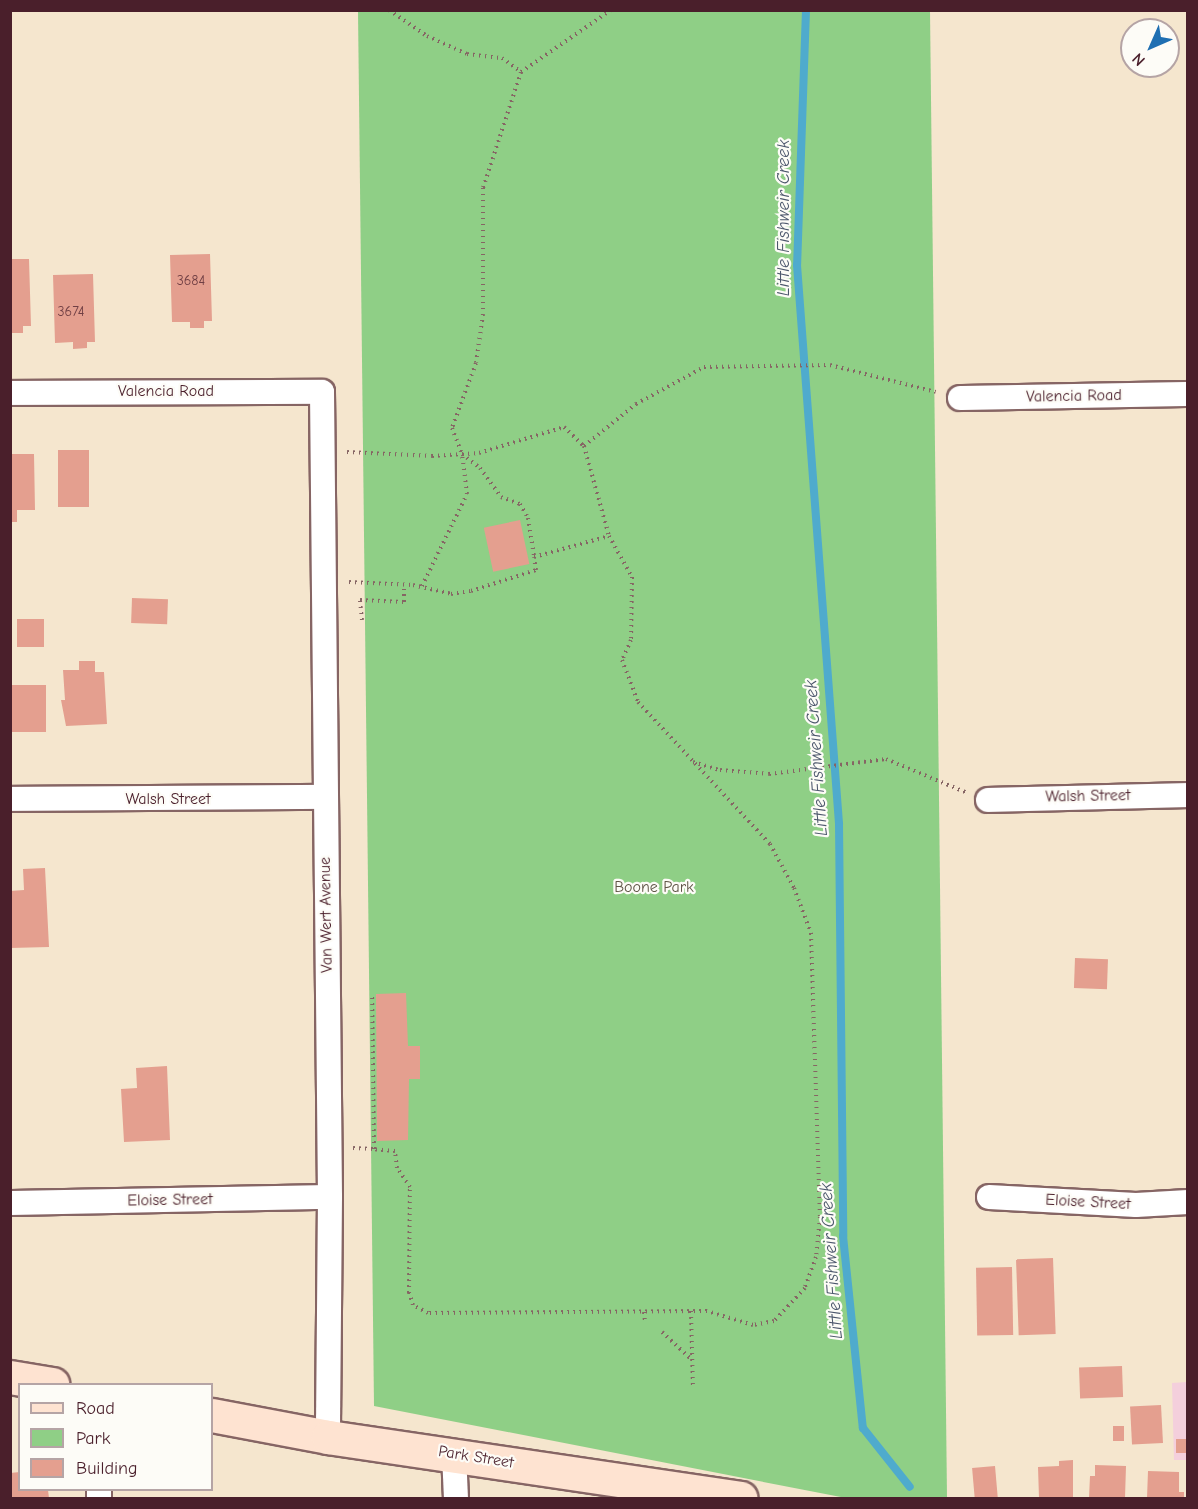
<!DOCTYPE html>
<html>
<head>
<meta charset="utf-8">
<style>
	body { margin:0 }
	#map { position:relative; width:1198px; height:1509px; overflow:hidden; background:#f5e6ce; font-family:"Comic Neue",sans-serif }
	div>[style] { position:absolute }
	.built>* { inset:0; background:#f4cfdc }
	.green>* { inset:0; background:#8fcf86 }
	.stream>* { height:8px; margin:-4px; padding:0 4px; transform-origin:4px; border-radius:4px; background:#4fabcd }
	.building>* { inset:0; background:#e49f8f; transform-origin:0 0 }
	.path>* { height:4px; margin-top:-2px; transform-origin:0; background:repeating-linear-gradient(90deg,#866564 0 1.5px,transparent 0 6px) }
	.roads { filter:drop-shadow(2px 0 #866564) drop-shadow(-2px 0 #866564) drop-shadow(0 2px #866564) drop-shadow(0 -2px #866564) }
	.street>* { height:24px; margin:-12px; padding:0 12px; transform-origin:12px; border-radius:12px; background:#fff }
	.secondary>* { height:33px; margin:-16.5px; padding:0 16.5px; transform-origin:16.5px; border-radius:16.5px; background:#fee3d1 }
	span { translate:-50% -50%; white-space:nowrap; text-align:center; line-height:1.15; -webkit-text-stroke:4.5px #fdfcf7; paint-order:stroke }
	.number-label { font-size:14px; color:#703f44 }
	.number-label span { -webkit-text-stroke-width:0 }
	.street-label { font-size:16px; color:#4a1f2b }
	.park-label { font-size:16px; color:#5f5446 }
	.water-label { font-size:18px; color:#4c576c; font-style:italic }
	.frame { position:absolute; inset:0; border:12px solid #4a1f2b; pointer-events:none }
	.legend { position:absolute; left:18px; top:1383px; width:195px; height:108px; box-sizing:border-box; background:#fdfcf7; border:2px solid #b5a4a5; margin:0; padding:8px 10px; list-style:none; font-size:18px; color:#4a1f2b }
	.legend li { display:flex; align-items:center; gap:12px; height:30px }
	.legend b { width:30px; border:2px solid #b5a4a5 }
	.north { position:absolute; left:1120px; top:18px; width:60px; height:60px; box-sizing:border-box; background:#fdfcf7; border:2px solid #b5a4a5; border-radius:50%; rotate:225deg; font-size:16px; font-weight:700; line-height:24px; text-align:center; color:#4a1f2b }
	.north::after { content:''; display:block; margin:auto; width:21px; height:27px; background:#1f6fb2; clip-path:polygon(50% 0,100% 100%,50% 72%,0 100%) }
</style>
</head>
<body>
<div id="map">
	<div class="built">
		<i style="clip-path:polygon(1187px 1382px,1187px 1460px,1174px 1460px,1172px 1383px)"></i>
	</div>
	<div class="green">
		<i style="clip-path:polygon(358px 11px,930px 11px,947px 1498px,846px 1498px,374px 1406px)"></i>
	</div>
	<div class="stream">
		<i style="left:806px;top:10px;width:255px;rotate:92deg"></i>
		<i style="left:797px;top:265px;width:561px;rotate:85.7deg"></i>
		<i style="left:839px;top:824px;width:412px;rotate:89.4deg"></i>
		<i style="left:843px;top:1236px;width:193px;rotate:84.1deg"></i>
		<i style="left:863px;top:1428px;width:75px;rotate:51.5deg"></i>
	</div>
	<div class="building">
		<i style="clip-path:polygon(210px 254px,212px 321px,204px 321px,204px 328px,190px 328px,190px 322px,172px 322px,170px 255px)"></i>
		<i style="clip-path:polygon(10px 259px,29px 259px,31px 326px,23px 326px,23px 333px,10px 333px)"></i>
		<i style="clip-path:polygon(93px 274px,95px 342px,87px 342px,87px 348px,73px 349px,73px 342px,55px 343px,53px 275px)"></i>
		<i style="left:89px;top:450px;width:57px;height:31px;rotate:90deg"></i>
		<i style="clip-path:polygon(10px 454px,34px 454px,35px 510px,17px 510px,17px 522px,10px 522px)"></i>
		<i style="left:520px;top:520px;width:45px;height:37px;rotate:78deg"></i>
		<i style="left:132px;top:598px;width:36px;height:25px;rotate:2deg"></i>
		<i style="left:17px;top:619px;width:27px;height:28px"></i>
		<i style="clip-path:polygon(79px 661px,95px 661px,95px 672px,104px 672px,107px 724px,66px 726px,61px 700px,65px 700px,63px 670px,79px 670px)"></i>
		<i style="left:46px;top:685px;width:47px;height:35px;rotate:90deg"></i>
		<i style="clip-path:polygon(45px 868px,49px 947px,10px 948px,10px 891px,24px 890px,23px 869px)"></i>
		<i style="left:1075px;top:958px;width:33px;height:30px;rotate:2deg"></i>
		<i style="clip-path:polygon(406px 993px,408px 1046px,420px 1046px,420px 1079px,409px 1079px,408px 1140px,377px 1141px,376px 994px)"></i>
		<i style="clip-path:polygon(167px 1066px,170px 1140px,124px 1142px,121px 1089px,137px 1088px,136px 1068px)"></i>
		<i style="left:1053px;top:1258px;width:76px;height:37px;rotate:88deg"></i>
		<i style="left:1012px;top:1267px;width:68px;height:36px;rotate:89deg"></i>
		<i style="left:1122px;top:1366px;width:31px;height:43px;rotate:88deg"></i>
		<i style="left:1161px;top:1405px;width:38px;height:31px;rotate:87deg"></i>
		<i style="left:1113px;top:1426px;width:11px;height:15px"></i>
		<i style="left:1188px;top:1439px;width:14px;height:12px;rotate:90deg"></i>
		<i style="clip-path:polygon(1073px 1460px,1073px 1498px,1039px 1498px,1038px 1467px,1059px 1466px,1059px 1461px)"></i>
		<i style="clip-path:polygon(1095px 1465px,1126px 1466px,1125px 1498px,1089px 1498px,1090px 1476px,1095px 1476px)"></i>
		<i style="left:995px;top:1466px;width:32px;height:23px;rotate:85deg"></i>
		<i style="clip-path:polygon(1148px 1471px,1179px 1472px,1179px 1492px,1184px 1492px,1184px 1498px,1147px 1498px)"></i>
		<i style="clip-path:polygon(20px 1472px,20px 1490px,48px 1490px,49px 1498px,10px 1498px,10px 1473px)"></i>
	</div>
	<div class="path">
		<i style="left:389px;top:10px;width:46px;rotate:34.4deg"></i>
		<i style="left:427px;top:36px;width:44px;rotate:24.2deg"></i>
		<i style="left:467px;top:54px;width:35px;rotate:7deg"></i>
		<i style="left:502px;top:58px;width:24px;rotate:36deg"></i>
		<i style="left:521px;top:72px;width:122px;rotate:108.1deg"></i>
		<i style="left:483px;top:188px;width:126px;rotate:90deg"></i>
		<i style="left:483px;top:314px;width:49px;rotate:98.1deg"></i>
		<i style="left:476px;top:363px;width:69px;rotate:110.3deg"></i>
		<i style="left:452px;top:428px;width:28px;rotate:69deg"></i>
		<i style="left:521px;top:72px;width:109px;rotate:-34.6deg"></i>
		<i style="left:584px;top:446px;width:67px;rotate:-38.9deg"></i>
		<i style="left:636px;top:404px;width:77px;rotate:-28.6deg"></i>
		<i style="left:704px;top:367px;width:126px;rotate:-0.9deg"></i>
		<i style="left:830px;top:365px;width:109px;rotate:14.3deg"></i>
		<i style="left:347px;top:452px;width:85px;rotate:2.7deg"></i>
		<i style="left:432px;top:456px;width:47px;rotate:-3.7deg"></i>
		<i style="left:479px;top:453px;width:89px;rotate:-17deg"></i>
		<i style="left:564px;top:427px;width:28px;rotate:44deg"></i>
		<i style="left:584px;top:446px;width:93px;rotate:74.5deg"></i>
		<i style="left:609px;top:536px;width:47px;rotate:60.7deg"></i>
		<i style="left:632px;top:577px;width:63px;rotate:90.9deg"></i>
		<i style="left:631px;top:640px;width:22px;rotate:114deg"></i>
		<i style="left:622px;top:660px;width:45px;rotate:69.1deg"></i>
		<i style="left:638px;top:702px;width:194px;rotate:47.1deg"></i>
		<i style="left:770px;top:844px;width:50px;rotate:61.4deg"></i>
		<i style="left:794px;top:888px;width:48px;rotate:69.3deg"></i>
		<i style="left:811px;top:933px;width:284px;rotate:88.2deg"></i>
		<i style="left:820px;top:1217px;width:40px;rotate:95.7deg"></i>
		<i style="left:816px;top:1257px;width:33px;rotate:110deg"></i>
		<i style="left:805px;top:1288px;width:45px;rotate:133.2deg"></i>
		<i style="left:774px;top:1321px;width:21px;rotate:169deg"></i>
		<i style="left:753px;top:1325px;width:48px;rotate:-163.1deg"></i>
		<i style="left:707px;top:1311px;width:279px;rotate:179.6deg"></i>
		<i style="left:428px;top:1313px;width:17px;rotate:-152deg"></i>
		<i style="left:413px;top:1305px;width:13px;rotate:-108deg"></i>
		<i style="left:409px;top:1293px;width:106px;rotate:-89.5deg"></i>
		<i style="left:410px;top:1187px;width:23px;rotate:-124deg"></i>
		<i style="left:397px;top:1168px;width:17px;rotate:-97deg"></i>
		<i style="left:395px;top:1151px;width:21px;rotate:-175deg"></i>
		<i style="left:374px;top:1149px;width:153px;rotate:-90.7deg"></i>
		<i style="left:349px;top:582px;width:64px;rotate:2.7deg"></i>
		<i style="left:413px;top:585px;width:39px;rotate:13deg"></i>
		<i style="left:451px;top:594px;width:20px;rotate:-9deg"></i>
		<i style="left:471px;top:591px;width:68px;rotate:-17.9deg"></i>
		<i style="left:536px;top:570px;width:13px;rotate:-99deg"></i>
		<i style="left:534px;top:557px;width:78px;rotate:-15.6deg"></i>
		<i style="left:422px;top:586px;width:102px;rotate:-63.9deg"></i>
		<i style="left:467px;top:494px;width:40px;rotate:-97.1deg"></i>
		<i style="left:462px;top:454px;width:23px;rotate:38deg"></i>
		<i style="left:480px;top:468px;width:36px;rotate:54deg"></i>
		<i style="left:501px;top:497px;width:20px;rotate:20deg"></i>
		<i style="left:520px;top:504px;width:16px;rotate:60deg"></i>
		<i style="left:528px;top:518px;width:39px;rotate:81deg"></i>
		<i style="left:362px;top:620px;width:20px;rotate:-96deg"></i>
		<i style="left:360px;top:600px;width:44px;rotate:2.6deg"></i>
		<i style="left:404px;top:602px;width:17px;rotate:-90deg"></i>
		<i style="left:693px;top:762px;width:28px;rotate:17deg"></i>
		<i style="left:720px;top:770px;width:49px;rotate:4.7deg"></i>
		<i style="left:769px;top:774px;width:118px;rotate:-7.3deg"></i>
		<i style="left:886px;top:759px;width:86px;rotate:22.7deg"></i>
		<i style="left:353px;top:1148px;width:21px;rotate:3deg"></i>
		<i style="left:691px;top:1311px;width:75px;rotate:88.5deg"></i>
		<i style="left:644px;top:1312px;width:10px;rotate:84deg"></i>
		<i style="left:662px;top:1332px;width:40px;rotate:43deg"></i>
	</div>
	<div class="roads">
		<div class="street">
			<i style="left:10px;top:393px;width:312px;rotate:-0.2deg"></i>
			<i style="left:322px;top:392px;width:805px;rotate:89.43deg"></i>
			<i style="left:330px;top:1197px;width:240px;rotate:90.5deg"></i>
			<i style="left:960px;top:398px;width:228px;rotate:-1deg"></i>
			<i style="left:10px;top:799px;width:315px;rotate:-0.4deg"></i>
			<i style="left:988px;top:800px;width:200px;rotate:-1.4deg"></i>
			<i style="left:989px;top:1197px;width:147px;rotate:3.1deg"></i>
			<i style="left:1136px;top:1205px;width:52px;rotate:-3.3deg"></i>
			<i style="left:10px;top:1203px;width:320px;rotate:-1.1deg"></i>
			<i style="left:454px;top:1453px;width:45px;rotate:87.5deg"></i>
			<i style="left:99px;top:1490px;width:8px;rotate:90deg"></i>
		</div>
		<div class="secondary">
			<i style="left:10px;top:1377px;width:43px;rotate:9.5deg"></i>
			<i style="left:212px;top:1415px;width:118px;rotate:10.7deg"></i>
			<i style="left:328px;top:1437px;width:417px;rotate:8.4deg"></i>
		</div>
	</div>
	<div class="number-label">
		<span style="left:191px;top:281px">3684</span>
		<span style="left:71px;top:312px">3674</span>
	</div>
	<div class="street-label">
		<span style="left:166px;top:391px">Valencia Road</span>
		<span style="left:1074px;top:396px;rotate:-1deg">Valencia Road</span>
		<span style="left:1088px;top:796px;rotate:-1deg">Walsh Street</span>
		<span style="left:168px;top:799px">Walsh Street</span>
		<span style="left:326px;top:915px;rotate:-91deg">Van Wert Avenue</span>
		<span style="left:170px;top:1200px;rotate:-1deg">Eloise Street</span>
		<span style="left:1088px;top:1202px;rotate:3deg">Eloise Street</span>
		<span style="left:476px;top:1457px;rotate:9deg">Park Street</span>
	</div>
	<div class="park-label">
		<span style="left:654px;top:887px">Boone Park</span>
	</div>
	<div class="water-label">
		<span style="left:784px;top:218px;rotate:-90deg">Little Fishweir Creek</span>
		<span style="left:817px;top:758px;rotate:-94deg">Little Fishweir Creek</span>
		<span style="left:832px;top:1261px;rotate:-94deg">Little Fishweir Creek</span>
	</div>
	<div class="frame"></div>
	<ul class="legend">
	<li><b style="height:8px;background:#fee3d1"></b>Road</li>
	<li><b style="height:16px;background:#8fcf86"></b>Park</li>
	<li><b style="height:16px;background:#e49f8f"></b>Building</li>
	</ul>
	<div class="north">N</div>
</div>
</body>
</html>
